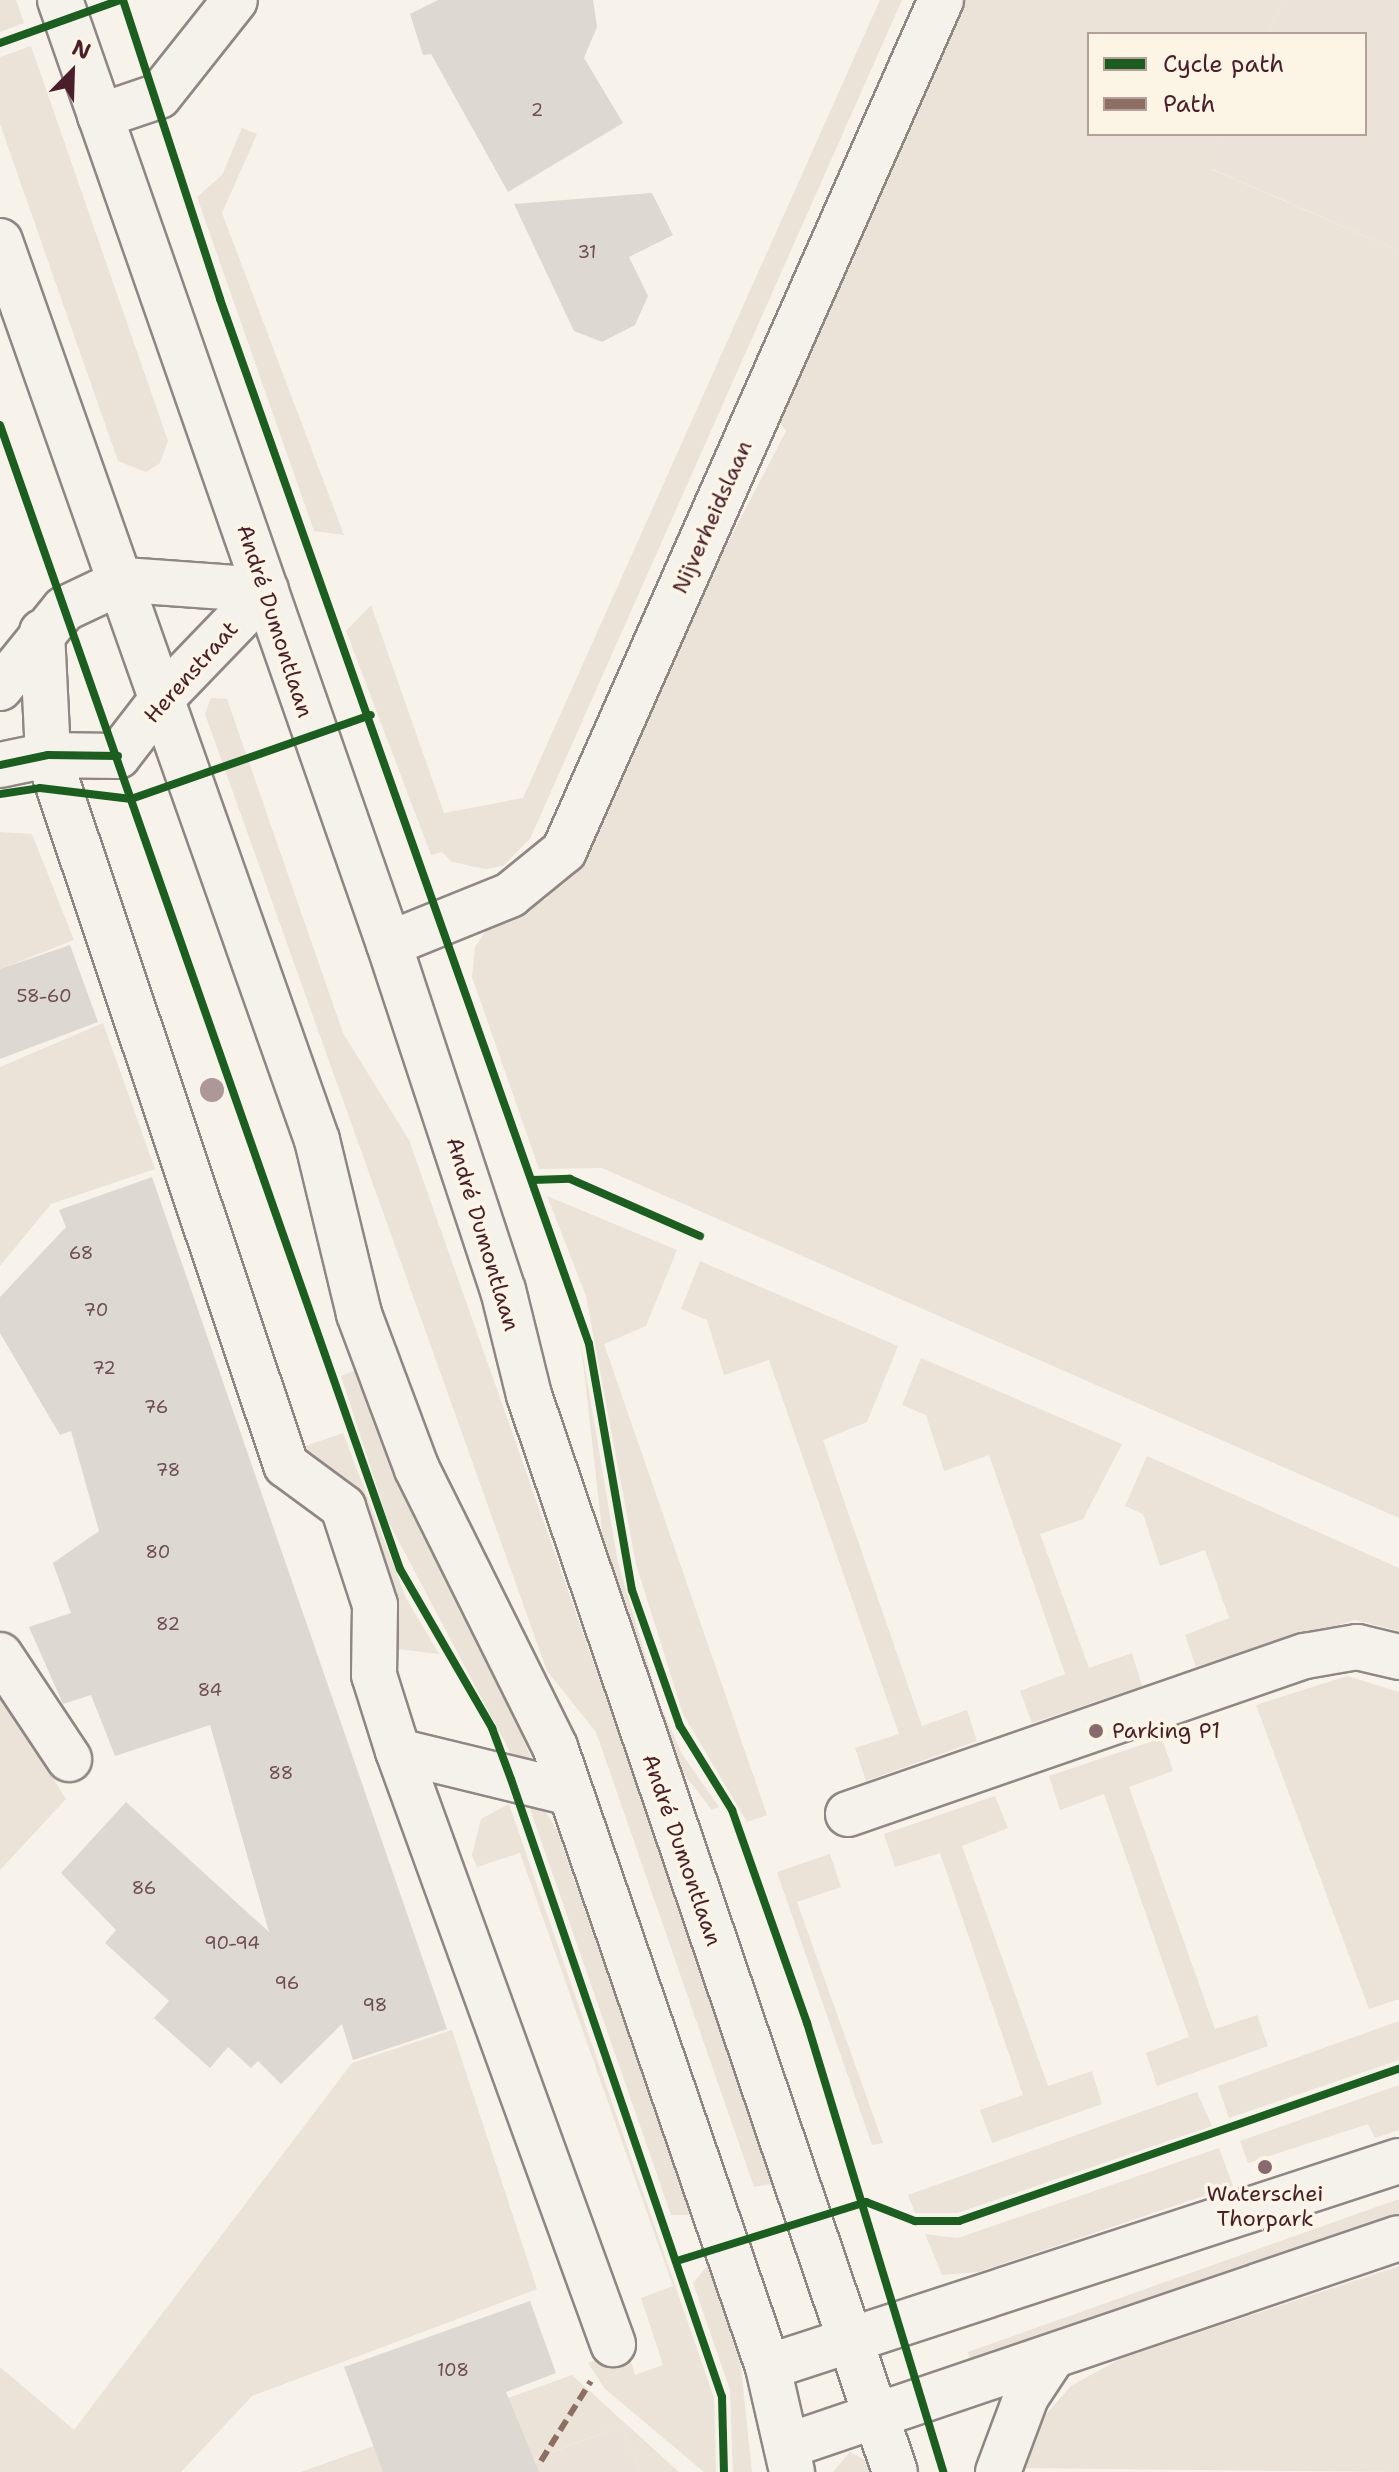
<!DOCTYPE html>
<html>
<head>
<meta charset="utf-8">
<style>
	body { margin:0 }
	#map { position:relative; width:1399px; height:2472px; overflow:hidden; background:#f7f3ea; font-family:"Shantell Sans",sans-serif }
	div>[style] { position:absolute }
	.built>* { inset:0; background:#ebe3d9 }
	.green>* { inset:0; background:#ebe2d8 }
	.building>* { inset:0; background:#ddd8d2 }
	.roads { filter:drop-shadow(2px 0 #908684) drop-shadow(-2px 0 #908684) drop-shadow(0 2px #908684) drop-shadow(0 -2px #908684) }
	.minor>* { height:44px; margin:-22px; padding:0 22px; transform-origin:22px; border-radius:22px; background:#f5f2ec }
	.major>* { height:44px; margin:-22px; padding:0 22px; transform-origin:22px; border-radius:22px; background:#f5f2ec }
	.quiet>* { height:6px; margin-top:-3px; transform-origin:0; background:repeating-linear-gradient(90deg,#8d6e63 0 12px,transparent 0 18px) }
	.cycleway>* { height:8px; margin:-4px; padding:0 4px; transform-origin:4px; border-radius:4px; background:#1b5e20 }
	.trees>* { width:24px; height:24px; margin:-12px; border-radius:50%; background:#ad9797 }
	.dots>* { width:22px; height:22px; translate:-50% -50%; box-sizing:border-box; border:4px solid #fcf5e5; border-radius:50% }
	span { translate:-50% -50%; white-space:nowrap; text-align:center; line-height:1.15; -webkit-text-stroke:7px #fcf5e5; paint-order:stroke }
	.number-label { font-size:18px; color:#6f4d55 }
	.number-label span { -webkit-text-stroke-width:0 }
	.street-label { font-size:22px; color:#4a1f2b }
	.poi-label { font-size:22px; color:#4a1f2b }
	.left { translate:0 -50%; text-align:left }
	.legend { position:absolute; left:1087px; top:32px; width:280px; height:104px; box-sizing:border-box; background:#fcf5e5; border:2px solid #b59f9b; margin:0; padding:10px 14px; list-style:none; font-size:24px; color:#4a1f2b }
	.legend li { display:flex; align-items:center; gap:16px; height:40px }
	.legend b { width:40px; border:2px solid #b59f9b }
	.north { position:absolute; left:32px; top:32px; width:80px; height:80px; -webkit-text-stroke:6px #fcf5e5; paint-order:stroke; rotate:23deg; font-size:22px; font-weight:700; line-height:32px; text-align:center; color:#4a1f2b }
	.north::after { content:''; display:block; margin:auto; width:28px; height:36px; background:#4a1f2b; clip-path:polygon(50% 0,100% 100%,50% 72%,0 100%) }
</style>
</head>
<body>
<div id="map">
	<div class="built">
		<i style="clip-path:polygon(1283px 0,1399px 0,1399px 251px,1210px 168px,1225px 134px,1365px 134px,1365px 34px,1268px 34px)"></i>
		<i style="clip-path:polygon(622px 2426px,640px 2472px,499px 2472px)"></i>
	</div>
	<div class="green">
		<i style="clip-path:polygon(0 0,16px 0,24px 23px,0 32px)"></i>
		<i style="clip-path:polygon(880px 0,902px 0,530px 839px,503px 866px,486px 869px,452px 862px,442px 852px,431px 855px,346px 631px,371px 605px,444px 813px,523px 798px)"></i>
		<i style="clip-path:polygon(957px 0,1283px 0,1268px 34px,1089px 34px,1089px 134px,1225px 134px,1211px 169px,1399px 251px,1399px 1518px,602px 1168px,539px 1169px,472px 977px,475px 947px,487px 929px,546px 899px,573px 866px,642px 708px,786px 431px,775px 416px)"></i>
		<i style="clip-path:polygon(31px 46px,168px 441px,160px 463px,146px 472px,118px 461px,0 124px,0 57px)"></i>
		<i style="clip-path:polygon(242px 128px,257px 134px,222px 213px,344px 535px,314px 531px,197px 197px,222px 175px)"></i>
		<i style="clip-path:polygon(211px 698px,227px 699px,343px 1033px,409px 1140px,777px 2183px,754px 2187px,596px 1732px,547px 1671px,205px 714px)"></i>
		<i style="clip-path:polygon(0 832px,32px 834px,74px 940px,0 969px)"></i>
		<i style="clip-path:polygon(103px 1023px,155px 1169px,51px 1204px,0 1266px,0 1067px)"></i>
		<i style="clip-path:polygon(547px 1196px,677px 1250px,646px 1326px,604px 1344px,767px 1815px,747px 1822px,683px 1714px,636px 1564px,586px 1296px)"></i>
		<i style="clip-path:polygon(700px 1261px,898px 1346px,867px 1422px,823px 1440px,922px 1726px,967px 1710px,977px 1741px,866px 1781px,855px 1748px,899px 1734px,769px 1360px,724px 1375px,707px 1320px,681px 1309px)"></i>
		<i style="clip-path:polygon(581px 1344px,618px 1563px,660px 1704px,682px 1754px,719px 1807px,712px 1810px,663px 1747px,606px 1566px)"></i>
		<i style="clip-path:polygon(921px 1358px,1122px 1444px,1083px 1519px,1040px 1534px,1089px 1668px,1132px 1653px,1142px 1686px,1032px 1723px,1020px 1691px,1065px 1674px,989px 1455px,944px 1471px,926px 1415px,902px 1405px)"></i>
		<i style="clip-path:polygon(361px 1368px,486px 1647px,532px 1761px,511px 1754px,388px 1521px,341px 1376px)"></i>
		<i style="clip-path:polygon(343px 1433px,406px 1598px,439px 1654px,389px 1648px,300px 1448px)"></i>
		<i style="clip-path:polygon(1147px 1456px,1399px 1568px,1399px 1631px,1355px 1620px,1196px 1667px,1185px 1635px,1229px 1618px,1205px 1550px,1160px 1566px,1143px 1514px,1125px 1506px)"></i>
		<i style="clip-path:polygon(1347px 1676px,1399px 1692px,1399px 1999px,1369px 2009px,1256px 1705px)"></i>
		<i style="clip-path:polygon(0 1695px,66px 1799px,0 1870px)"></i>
		<i style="clip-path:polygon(1162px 1738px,1173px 1771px,1129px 1787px,1215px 2029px,1257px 2015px,1268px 2046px,1157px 2086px,1146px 2053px,1189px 2037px,1104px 1794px,1060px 1810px,1049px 1776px)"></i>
		<i style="clip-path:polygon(995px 1796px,1008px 1828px,962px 1846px,1048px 2086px,1092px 2071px,1102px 2104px,992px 2143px,980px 2110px,1023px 2095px,940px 1853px,895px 1867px,884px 1834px)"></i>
		<i style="clip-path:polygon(528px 1803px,546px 1812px,557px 1830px,691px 2215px,671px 2215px)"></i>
		<i style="clip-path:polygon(509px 1804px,714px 2398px,716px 2472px,704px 2472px,605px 2389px,588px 2363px,627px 2348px,635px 2375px,663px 2365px,641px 2298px,673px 2286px,520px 1853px,477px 1867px,472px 1855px,481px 1819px)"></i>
		<i style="clip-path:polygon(830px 1854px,841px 1887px,797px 1902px,883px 2143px,872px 2145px,777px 1872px)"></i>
		<i style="clip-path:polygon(1399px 2021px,1399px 2060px,1229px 2118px,1218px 2086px)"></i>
		<i style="clip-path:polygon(452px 2030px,537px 2289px,252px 2396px,181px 2472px,0 2472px,0 2367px,74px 2430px,352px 2063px)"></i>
		<i style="clip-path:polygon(1399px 2085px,1399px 2130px,1375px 2138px,1368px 2124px,1248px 2163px,1240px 2141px)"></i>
		<i style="clip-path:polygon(1197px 2092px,1212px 2126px,957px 2213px,915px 2213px,908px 2195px)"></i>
		<i style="clip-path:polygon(1219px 2148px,1233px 2186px,978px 2272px,942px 2275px,925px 2234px,958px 2238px)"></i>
		<i style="clip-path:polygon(1399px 2199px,1399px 2225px,972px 2369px,968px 2352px)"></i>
		<i style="clip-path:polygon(708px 2265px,740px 2358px,752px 2472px,733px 2472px,730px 2390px,693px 2283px)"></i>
		<i style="clip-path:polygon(1399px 2266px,1399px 2472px,1020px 2468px,1033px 2429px,1071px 2386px,1120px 2359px)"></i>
		<i style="clip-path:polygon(572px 2375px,679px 2472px,640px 2472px,622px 2426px,498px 2472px,301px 2472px)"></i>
		<i style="clip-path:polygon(850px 2452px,869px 2462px,871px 2472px,833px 2472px)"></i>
	</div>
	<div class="building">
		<i style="clip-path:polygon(438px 0,593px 0,597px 27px,584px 58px,623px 123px,508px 192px,431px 54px,423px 55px,410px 14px)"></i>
		<i style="clip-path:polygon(652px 193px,673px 235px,629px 257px,648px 296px,635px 325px,602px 342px,574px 331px,514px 204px)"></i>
		<i style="clip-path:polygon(70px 945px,98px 1022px,0 1059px,0 969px)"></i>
		<i style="clip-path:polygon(152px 1177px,447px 2029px,353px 2060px,342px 2024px,281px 2084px,258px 2061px,251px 2068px,228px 2047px,210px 2068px,154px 2018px,169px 2001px,105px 1943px,116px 1930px,61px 1873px,126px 1802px,269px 1932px,210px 1725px,115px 1756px,91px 1695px,63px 1704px,29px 1627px,71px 1613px,53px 1563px,99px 1531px,71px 1431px,60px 1435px,0 1333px,0 1297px,66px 1227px,59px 1210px)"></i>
		<i style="clip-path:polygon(530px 2301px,556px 2373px,506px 2392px,539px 2472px,383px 2472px,344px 2367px)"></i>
	</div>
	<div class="roads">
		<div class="minor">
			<i style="left:100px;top:116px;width:62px;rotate:-18.7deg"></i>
			<i style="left:159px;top:96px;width:122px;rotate:-51.6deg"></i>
			<i style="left:42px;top:632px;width:123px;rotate:87.2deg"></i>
			<i style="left:48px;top:755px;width:749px;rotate:71.47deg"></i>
			<i style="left:286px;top:1465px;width:71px;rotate:36.4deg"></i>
			<i style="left:343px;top:1507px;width:103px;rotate:71.9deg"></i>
			<i style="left:375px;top:1605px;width:70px;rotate:90.8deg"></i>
			<i style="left:374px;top:1675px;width:80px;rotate:72.5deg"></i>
			<i style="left:398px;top:1751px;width:631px;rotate:70.07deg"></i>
			<i style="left:0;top:688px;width:102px;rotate:-51deg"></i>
			<i style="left:64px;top:609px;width:68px;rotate:-25.4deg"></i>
			<i style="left:125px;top:580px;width:141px;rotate:4.1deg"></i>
			<i style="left:0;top:765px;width:49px;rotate:-11.8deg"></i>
			<i style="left:48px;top:755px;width:70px;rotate:0.8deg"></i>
			<i style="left:118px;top:756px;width:78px;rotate:-52.3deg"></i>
			<i style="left:166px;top:694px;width:144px;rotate:-46.1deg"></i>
			<i style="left:389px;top:944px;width:131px;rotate:-22deg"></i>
			<i style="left:510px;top:895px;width:70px;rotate:-39.2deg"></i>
			<i style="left:564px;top:851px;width:931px;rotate:-66.11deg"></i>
			<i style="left:0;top:1655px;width:125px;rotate:56.4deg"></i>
			<i style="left:398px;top:1751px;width:177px;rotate:13.7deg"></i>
			<i style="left:848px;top:1814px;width:484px;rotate:-19.1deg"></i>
			<i style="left:1305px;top:1656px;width:53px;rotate:-9.8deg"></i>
			<i style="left:1357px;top:1647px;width:43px;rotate:13.4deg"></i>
			<i style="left:768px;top:2367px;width:664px;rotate:-18.08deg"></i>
			<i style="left:787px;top:2446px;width:646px;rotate:-18.77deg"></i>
			<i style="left:998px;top:2472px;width:80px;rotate:-69.5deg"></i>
			<i style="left:1026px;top:2397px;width:42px;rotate:-56.7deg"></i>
		</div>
		<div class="major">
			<i style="left:60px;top:0;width:1000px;rotate:70.79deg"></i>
			<i style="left:389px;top:944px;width:364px;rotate:71.8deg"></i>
			<i style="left:503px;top:1290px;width:108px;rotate:76.1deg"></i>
			<i style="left:529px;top:1395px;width:1137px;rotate:71.23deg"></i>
			<i style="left:0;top:241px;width:953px;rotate:70.58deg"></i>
			<i style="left:317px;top:1140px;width:179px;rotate:76.4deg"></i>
			<i style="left:359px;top:1314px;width:165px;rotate:69.5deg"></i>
			<i style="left:417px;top:1469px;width:310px;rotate:63.6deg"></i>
			<i style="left:555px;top:1747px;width:656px;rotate:71.04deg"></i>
			<i style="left:768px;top:2367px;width:108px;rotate:77.1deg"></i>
		</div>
	</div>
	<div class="quiet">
		<i style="left:541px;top:2461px;width:94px;rotate:-58deg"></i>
	</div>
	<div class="cycleway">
		<i style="left:123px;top:0;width:314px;rotate:72deg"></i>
		<i style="left:220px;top:299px;width:1108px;rotate:70.55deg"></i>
		<i style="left:589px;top:1344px;width:250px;rotate:80.1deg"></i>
		<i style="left:632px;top:1590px;width:144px;rotate:70.6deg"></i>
		<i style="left:680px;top:1726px;width:99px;rotate:58.2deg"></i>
		<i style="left:732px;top:1810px;width:226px;rotate:70.6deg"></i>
		<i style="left:807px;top:2023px;width:469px;rotate:73.1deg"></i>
		<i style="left:0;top:43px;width:127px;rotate:-19.7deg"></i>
		<i style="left:0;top:425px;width:1212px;rotate:70.73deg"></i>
		<i style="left:400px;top:1569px;width:184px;rotate:59.9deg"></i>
		<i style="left:492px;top:1728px;width:54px;rotate:69.6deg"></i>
		<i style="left:511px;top:1779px;width:653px;rotate:71.15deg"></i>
		<i style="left:722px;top:2397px;width:75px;rotate:88.5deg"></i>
		<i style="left:0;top:765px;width:49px;rotate:-11.8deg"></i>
		<i style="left:48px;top:755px;width:70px;rotate:0.8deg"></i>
		<i style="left:0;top:794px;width:40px;rotate:-8.5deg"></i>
		<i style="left:40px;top:788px;width:92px;rotate:6.9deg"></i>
		<i style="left:131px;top:799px;width:254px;rotate:-19.3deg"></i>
		<i style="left:532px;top:1180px;width:38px;rotate:-2deg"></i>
		<i style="left:570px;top:1179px;width:142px;rotate:23.7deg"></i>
		<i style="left:680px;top:2260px;width:195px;rotate:-17.3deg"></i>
		<i style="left:866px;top:2202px;width:53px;rotate:21.2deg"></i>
		<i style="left:915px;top:2221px;width:44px"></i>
		<i style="left:959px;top:2221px;width:466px;rotate:-19.1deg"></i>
	</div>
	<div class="trees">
		<i style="left:212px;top:1090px"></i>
	</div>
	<div class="dots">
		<i style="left:1096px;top:1731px;background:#87696e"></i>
		<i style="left:1265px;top:2167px;background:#87696e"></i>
	</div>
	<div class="number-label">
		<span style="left:537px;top:110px">2</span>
		<span style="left:587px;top:252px">31</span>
		<span style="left:44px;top:996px">58-60</span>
		<span style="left:81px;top:1253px">68</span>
		<span style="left:96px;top:1310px">70</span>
		<span style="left:104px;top:1368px">72</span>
		<span style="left:156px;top:1407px">76</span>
		<span style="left:168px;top:1470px">78</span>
		<span style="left:158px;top:1552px">80</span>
		<span style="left:168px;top:1624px">82</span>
		<span style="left:210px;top:1690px">84</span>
		<span style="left:281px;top:1773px">88</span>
		<span style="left:144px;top:1888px">86</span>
		<span style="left:232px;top:1943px">90-94</span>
		<span style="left:287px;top:1983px">96</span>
		<span style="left:375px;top:2005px">98</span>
		<span style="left:453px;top:2370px">108</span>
	</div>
	<div class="street-label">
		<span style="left:712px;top:517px;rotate:-66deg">Nijverheidslaan</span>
		<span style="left:275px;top:621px;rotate:72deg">André Dumontlaan</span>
		<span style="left:191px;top:672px;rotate:-48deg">Herenstraat</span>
		<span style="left:483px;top:1234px;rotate:73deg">André Dumontlaan</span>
		<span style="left:682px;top:1850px;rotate:71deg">André Dumontlaan</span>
	</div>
	<div class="poi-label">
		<span class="left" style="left:1112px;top:1731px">Parking P1</span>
		<span style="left:1265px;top:2206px">Waterschei<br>Thorpark</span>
	</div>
	<ul class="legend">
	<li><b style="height:10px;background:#1b5e20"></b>Cycle path</li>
	<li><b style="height:10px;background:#8d6e63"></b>Path</li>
	</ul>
	<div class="north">N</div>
</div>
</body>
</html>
